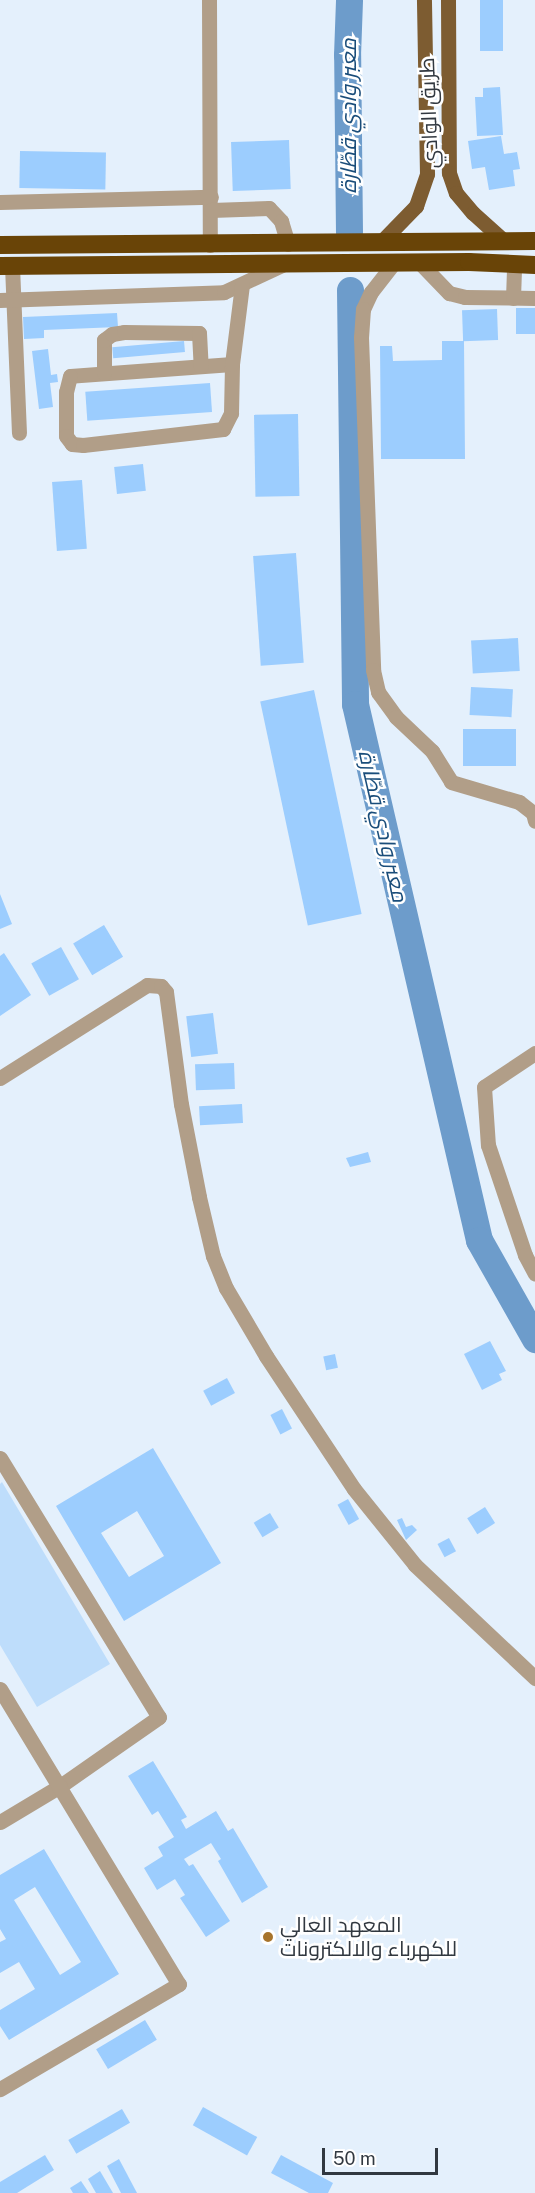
<!DOCTYPE html>
<html>
<head>
<meta charset="utf-8">
<style>
	body { margin:0 }
	#map { position:relative; width:535px; height:2193px; overflow:hidden; background:#e4f0fc; font-family:"Public Sans",Cairo,sans-serif }
	div>[style] { position:absolute }
	.green>* { inset:0; background:#beddfb }
	.river>* { height:27px; margin:-13.5px; padding:0 13.5px; transform-origin:13.5px; border-radius:13.5px; background:#6d9ccb }
	.building>* { inset:0; background:#9ccdfe; transform-origin:0 0 }
	.minor>* { height:15px; margin:-7.5px; padding:0 7.5px; transform-origin:7.5px; border-radius:7.5px; background:#b19e88 }
	.major>* { height:15px; margin:-7.5px; padding:0 7.5px; transform-origin:7.5px; border-radius:7.5px; background:#7d5c31 }
	.highway>* { height:18px; margin:-9px; padding:0 9px; transform-origin:9px; border-radius:9px; background:#694407 }
	.dots>* { width:16px; height:16px; translate:-50% -50%; box-sizing:border-box; border:3px solid #fff; border-radius:50% }
	span { translate:-50% -50%; white-space:nowrap; text-align:center; line-height:1.15; -webkit-text-stroke:5px #fff; paint-order:stroke }
	.street-label { font-size:21px; color:#313840 }
	.poi-label { font-size:21px; color:#313840 }
	.left { translate:0 -50%; text-align:left }
	.water-label { font-size:22px; color:#1a4d7a; font-style:italic }
	.scale { position:absolute; left:322px; top:2148px; width:116px; height:27px; box-sizing:border-box; border:3px solid #313840; border-top:0; padding-left:8px; font-size:18px; line-height:21px; white-space:nowrap; color:#313840; -webkit-text-stroke:4px #fff; paint-order:stroke }
</style>
</head>
<body>
<div id="map">
	<div class="green">
		<i style="clip-path:polygon(2px 1482px,110px 1664px,37px 1707px,0 1645px,0 1484px)"></i>
	</div>
	<div class="river">
		<i style="left:349px;top:232px;width:177px;rotate:-90.6deg"></i>
		<i style="left:347px;top:55px;width:55px;rotate:-87.9deg"></i>
		<i style="left:350px;top:290px;width:414px;rotate:89.3deg"></i>
		<i style="left:355px;top:704px;width:550px;rotate:76.97deg"></i>
		<i style="left:479px;top:1240px;width:114px;rotate:60.5deg"></i>
	</div>
	<div class="building">
		<i style="left:480px;top:0;width:23px;height:51px"></i>
		<i style="clip-path:polygon(500px 87px,503px 135px,477px 136px,475px 97px,483px 97px,483px 88px)"></i>
		<i style="clip-path:polygon(501px 136px,504px 154px,517px 152px,520px 169px,513px 170px,515px 186px,489px 190px,485px 167px,472px 169px,468px 141px)"></i>
		<i style="left:289px;top:140px;width:49px;height:58px;rotate:88deg"></i>
		<i style="left:20px;top:151px;width:86px;height:37px;rotate:1deg"></i>
		<i style="left:535px;top:308px;width:26px;height:19px;rotate:90deg"></i>
		<i style="left:497px;top:309px;width:31px;height:35px;rotate:88deg"></i>
		<i style="clip-path:polygon(117px 313px,118px 327px,44px 330px,44px 338px,24px 339px,23px 317px)"></i>
		<i style="left:184px;top:341px;width:11px;height:72px;rotate:85deg"></i>
		<i style="clip-path:polygon(442px 341px,464px 341px,465px 459px,381px 459px,380px 346px,392px 346px,393px 361px,442px 360px)"></i>
		<i style="clip-path:polygon(48px 349px,51px 375px,57px 374px,58px 382px,50px 383px,53px 407px,39px 409px,32px 351px)"></i>
		<i style="left:210px;top:383px;width:29px;height:125px;rotate:86deg"></i>
		<i style="left:298px;top:414px;width:82px;height:44px;rotate:89deg"></i>
		<i style="left:143px;top:464px;width:27px;height:29px;rotate:84deg"></i>
		<i style="left:82px;top:480px;width:69px;height:30px;rotate:86deg"></i>
		<i style="left:296px;top:553px;width:110px;height:43px;rotate:86deg"></i>
		<i style="left:518px;top:638px;width:33px;height:47px;rotate:87deg"></i>
		<i style="left:471px;top:687px;width:42px;height:28px;rotate:3deg"></i>
		<i style="left:314px;top:690px;width:229px;height:55px;rotate:78deg"></i>
		<i style="left:463px;top:729px;width:53px;height:37px"></i>
		<i style="clip-path:polygon(0 894px,12px 924px,0 929px)"></i>
		<i style="left:104px;top:925px;width:37px;height:36px;rotate:59deg"></i>
		<i style="left:61px;top:947px;width:37px;height:34px;rotate:61deg"></i>
		<i style="clip-path:polygon(4px 953px,31px 995px,0 1016px,0 956px)"></i>
		<i style="left:213px;top:1013px;width:41px;height:27px;rotate:83deg"></i>
		<i style="left:234px;top:1063px;width:26px;height:39px;rotate:88deg"></i>
		<i style="left:242px;top:1104px;width:19px;height:43px;rotate:87deg"></i>
		<i style="clip-path:polygon(368px 1152px,371px 1162px,350px 1167px,346px 1158px)"></i>
		<i style="clip-path:polygon(490px 1341px,506px 1371px,499px 1374px,502px 1380px,482px 1390px,464px 1354px)"></i>
		<i style="left:335px;top:1354px;width:14px;height:12px;rotate:78deg"></i>
		<i style="left:227px;top:1378px;width:17px;height:27px;rotate:62deg"></i>
		<i style="left:282px;top:1409px;width:22px;height:13px;rotate:63deg"></i>
		<i style="clip-path:polygon(evenodd,153px 1448px,221px 1563px,124px 1621px,56px 1506px,153px 1448px,137px 1511px,164px 1556px,129px 1577px,101px 1533px,137px 1511px)"></i>
		<i style="left:348px;top:1499px;width:23px;height:12px;rotate:61deg"></i>
		<i style="left:485px;top:1507px;width:19px;height:21px;rotate:58deg"></i>
		<i style="left:270px;top:1513px;width:17px;height:19px;rotate:59deg"></i>
		<i style="clip-path:polygon(402px 1518px,406px 1527px,412px 1525px,417px 1530px,406px 1540px,397px 1520px)"></i>
		<i style="left:449px;top:1538px;width:15px;height:13px;rotate:62deg"></i>
		<i style="clip-path:polygon(153px 1761px,187px 1817px,181px 1820px,186px 1829px,216px 1811px,228px 1831px,233px 1828px,268px 1887px,242px 1903px,218px 1861px,221px 1859px,211px 1843px,184px 1859px,189px 1866px,193px 1864px,230px 1921px,206px 1937px,180px 1898px,185px 1895px,175px 1879px,157px 1890px,144px 1868px,163px 1856px,158px 1847px,174px 1837px,158px 1811px,152px 1815px,128px 1776px)"></i>
		<i style="clip-path:polygon(evenodd,44px 1849px,119px 1974px,9px 2040px,0 2026px,0 2010px,35px 1989px,19px 1962px,0 1973px,0 1942px,6px 1939px,0 1929px,0 1875px,44px 1849px,35px 1887px,81px 1962px,60px 1975px,14px 1900px,35px 1887px)"></i>
		<i style="left:145px;top:2020px;width:23px;height:57px;rotate:59deg"></i>
		<i style="left:203px;top:2107px;width:62px;height:21px;rotate:29deg"></i>
		<i style="left:122px;top:2109px;width:16px;height:62px;rotate:60deg"></i>
		<i style="clip-path:polygon(45px 2155px,54px 2170px,17px 2193px,0 2193px,0 2182px)"></i>
		<i style="clip-path:polygon(281px 2155px,333px 2183px,328px 2193px,309px 2193px,271px 2173px)"></i>
		<i style="clip-path:polygon(119px 2159px,137px 2193px,121px 2193px,107px 2166px)"></i>
		<i style="clip-path:polygon(100px 2171px,113px 2193px,96px 2193px,88px 2179px)"></i>
		<i style="clip-path:polygon(81px 2181px,89px 2193px,73px 2193px,70px 2188px)"></i>
	</div>
	<div class="minor">
		<i style="left:209px;top:0;width:245px;rotate:89.8deg"></i>
		<i style="left:0;top:202px;width:211px;rotate:-1.4deg"></i>
		<i style="left:211px;top:210px;width:58px;rotate:-2deg"></i>
		<i style="left:269px;top:208px;width:18px;rotate:47deg"></i>
		<i style="left:281px;top:221px;width:24px;rotate:73deg"></i>
		<i style="left:420px;top:263px;width:42px;rotate:46deg"></i>
		<i style="left:449px;top:293px;width:16px;rotate:14deg"></i>
		<i style="left:465px;top:297px;width:70px;rotate:0.8deg"></i>
		<i style="left:393px;top:264px;width:36px;rotate:128deg"></i>
		<i style="left:371px;top:292px;width:19px;rotate:115deg"></i>
		<i style="left:363px;top:309px;width:28px;rotate:94deg"></i>
		<i style="left:361px;top:337px;width:333px;rotate:87.9deg"></i>
		<i style="left:373px;top:670px;width:23px;rotate:77deg"></i>
		<i style="left:378px;top:692px;width:31px;rotate:54deg"></i>
		<i style="left:396px;top:717px;width:50px;rotate:43.4deg"></i>
		<i style="left:432px;top:751px;width:36px;rotate:58deg"></i>
		<i style="left:451px;top:782px;width:71px;rotate:16.4deg"></i>
		<i style="left:519px;top:802px;width:18px;rotate:38deg"></i>
		<i style="left:533px;top:813px;width:8px;rotate:76deg"></i>
		<i style="left:12px;top:266px;width:167px;rotate:87.6deg"></i>
		<i style="left:513px;top:298px;width:33px;rotate:-88deg"></i>
		<i style="left:0;top:300px;width:224px;rotate:-2deg"></i>
		<i style="left:224px;top:292px;width:64px;rotate:-25deg"></i>
		<i style="left:232px;top:364px;width:162px;rotate:175.8deg"></i>
		<i style="left:70px;top:376px;width:16px;rotate:104deg"></i>
		<i style="left:66px;top:392px;width:44px;rotate:90deg"></i>
		<i style="left:66px;top:436px;width:10px;rotate:53deg"></i>
		<i style="left:72px;top:444px;width:11px;rotate:5deg"></i>
		<i style="left:83px;top:445px;width:141px;rotate:-6.5deg"></i>
		<i style="left:223px;top:429px;width:18px;rotate:-63deg"></i>
		<i style="left:231px;top:413px;width:49px;rotate:-88.8deg"></i>
		<i style="left:232px;top:364px;width:80px;rotate:-82.8deg"></i>
		<i style="left:104px;top:373px;width:33px;rotate:-90deg"></i>
		<i style="left:104px;top:340px;width:10px;rotate:-37deg"></i>
		<i style="left:112px;top:334px;width:12px;rotate:-9deg"></i>
		<i style="left:124px;top:332px;width:75px;rotate:0.8deg"></i>
		<i style="left:199px;top:333px;width:33px;rotate:87deg"></i>
		<i style="left:535px;top:1053px;width:61px;rotate:146.3deg"></i>
		<i style="left:484px;top:1087px;width:58px;rotate:86.1deg"></i>
		<i style="left:488px;top:1145px;width:116px;rotate:71.4deg"></i>
		<i style="left:525px;top:1255px;width:21px;rotate:62deg"></i>
		<i style="left:0;top:1078px;width:174px;rotate:-32.3deg"></i>
		<i style="left:147px;top:985px;width:14px;rotate:4deg"></i>
		<i style="left:161px;top:986px;width:8px;rotate:50deg"></i>
		<i style="left:166px;top:992px;width:113px;rotate:82.4deg"></i>
		<i style="left:181px;top:1104px;width:95px;rotate:79deg"></i>
		<i style="left:199px;top:1197px;width:61px;rotate:76.7deg"></i>
		<i style="left:213px;top:1256px;width:35px;rotate:68deg"></i>
		<i style="left:226px;top:1288px;width:79px;rotate:59.5deg"></i>
		<i style="left:266px;top:1356px;width:159px;rotate:56.5deg"></i>
		<i style="left:354px;top:1489px;width:97px;rotate:51.2deg"></i>
		<i style="left:415px;top:1565px;width:165px;rotate:43.3deg"></i>
		<i style="left:0;top:1458px;width:304px;rotate:58.5deg"></i>
		<i style="left:159px;top:1717px;width:121px;rotate:145.1deg"></i>
		<i style="left:60px;top:1786px;width:70px;rotate:149deg"></i>
		<i style="left:0;top:1689px;width:345px;rotate:58.8deg"></i>
		<i style="left:179px;top:1984px;width:208px;rotate:149.6deg"></i>
	</div>
	<div class="major">
		<i style="left:448px;top:0;width:173px;rotate:89.7deg"></i>
		<i style="left:449px;top:173px;width:21px;rotate:71deg"></i>
		<i style="left:456px;top:193px;width:26px;rotate:50deg"></i>
		<i style="left:473px;top:213px;width:42px;rotate:42.1deg"></i>
		<i style="left:380px;top:243px;width:52px;rotate:-45.8deg"></i>
		<i style="left:416px;top:206px;width:34px;rotate:-71deg"></i>
		<i style="left:427px;top:174px;width:174px;rotate:-91deg"></i>
	</div>
	<div class="highway">
		<i style="left:0;top:245px;width:535px;rotate:-0.43deg"></i>
		<i style="left:0;top:266px;width:469px;rotate:-0.5deg"></i>
		<i style="left:469px;top:262px;width:66px;rotate:2.6deg"></i>
	</div>
	<div class="dots">
		<i style="left:268px;top:1937px;background:#a7742c"></i>
	</div>
	<div class="street-label">
		<span style="left:429px;top:113px;rotate:-92deg">طريق الوادي</span>
	</div>
	<div class="poi-label">
		<span class="left" style="left:280px;top:1937px">المعهد العالي<br>للكهرباء والالكترونات</span>
	</div>
	<div class="water-label">
		<span style="left:349px;top:116px;rotate:-90deg">معبر وادي قطّارة</span>
		<span style="left:383px;top:826px;rotate:77deg">معبر وادي قطّارة</span>
	</div>
	<div class="scale">50 m</div>
</div>
</body>
</html>
